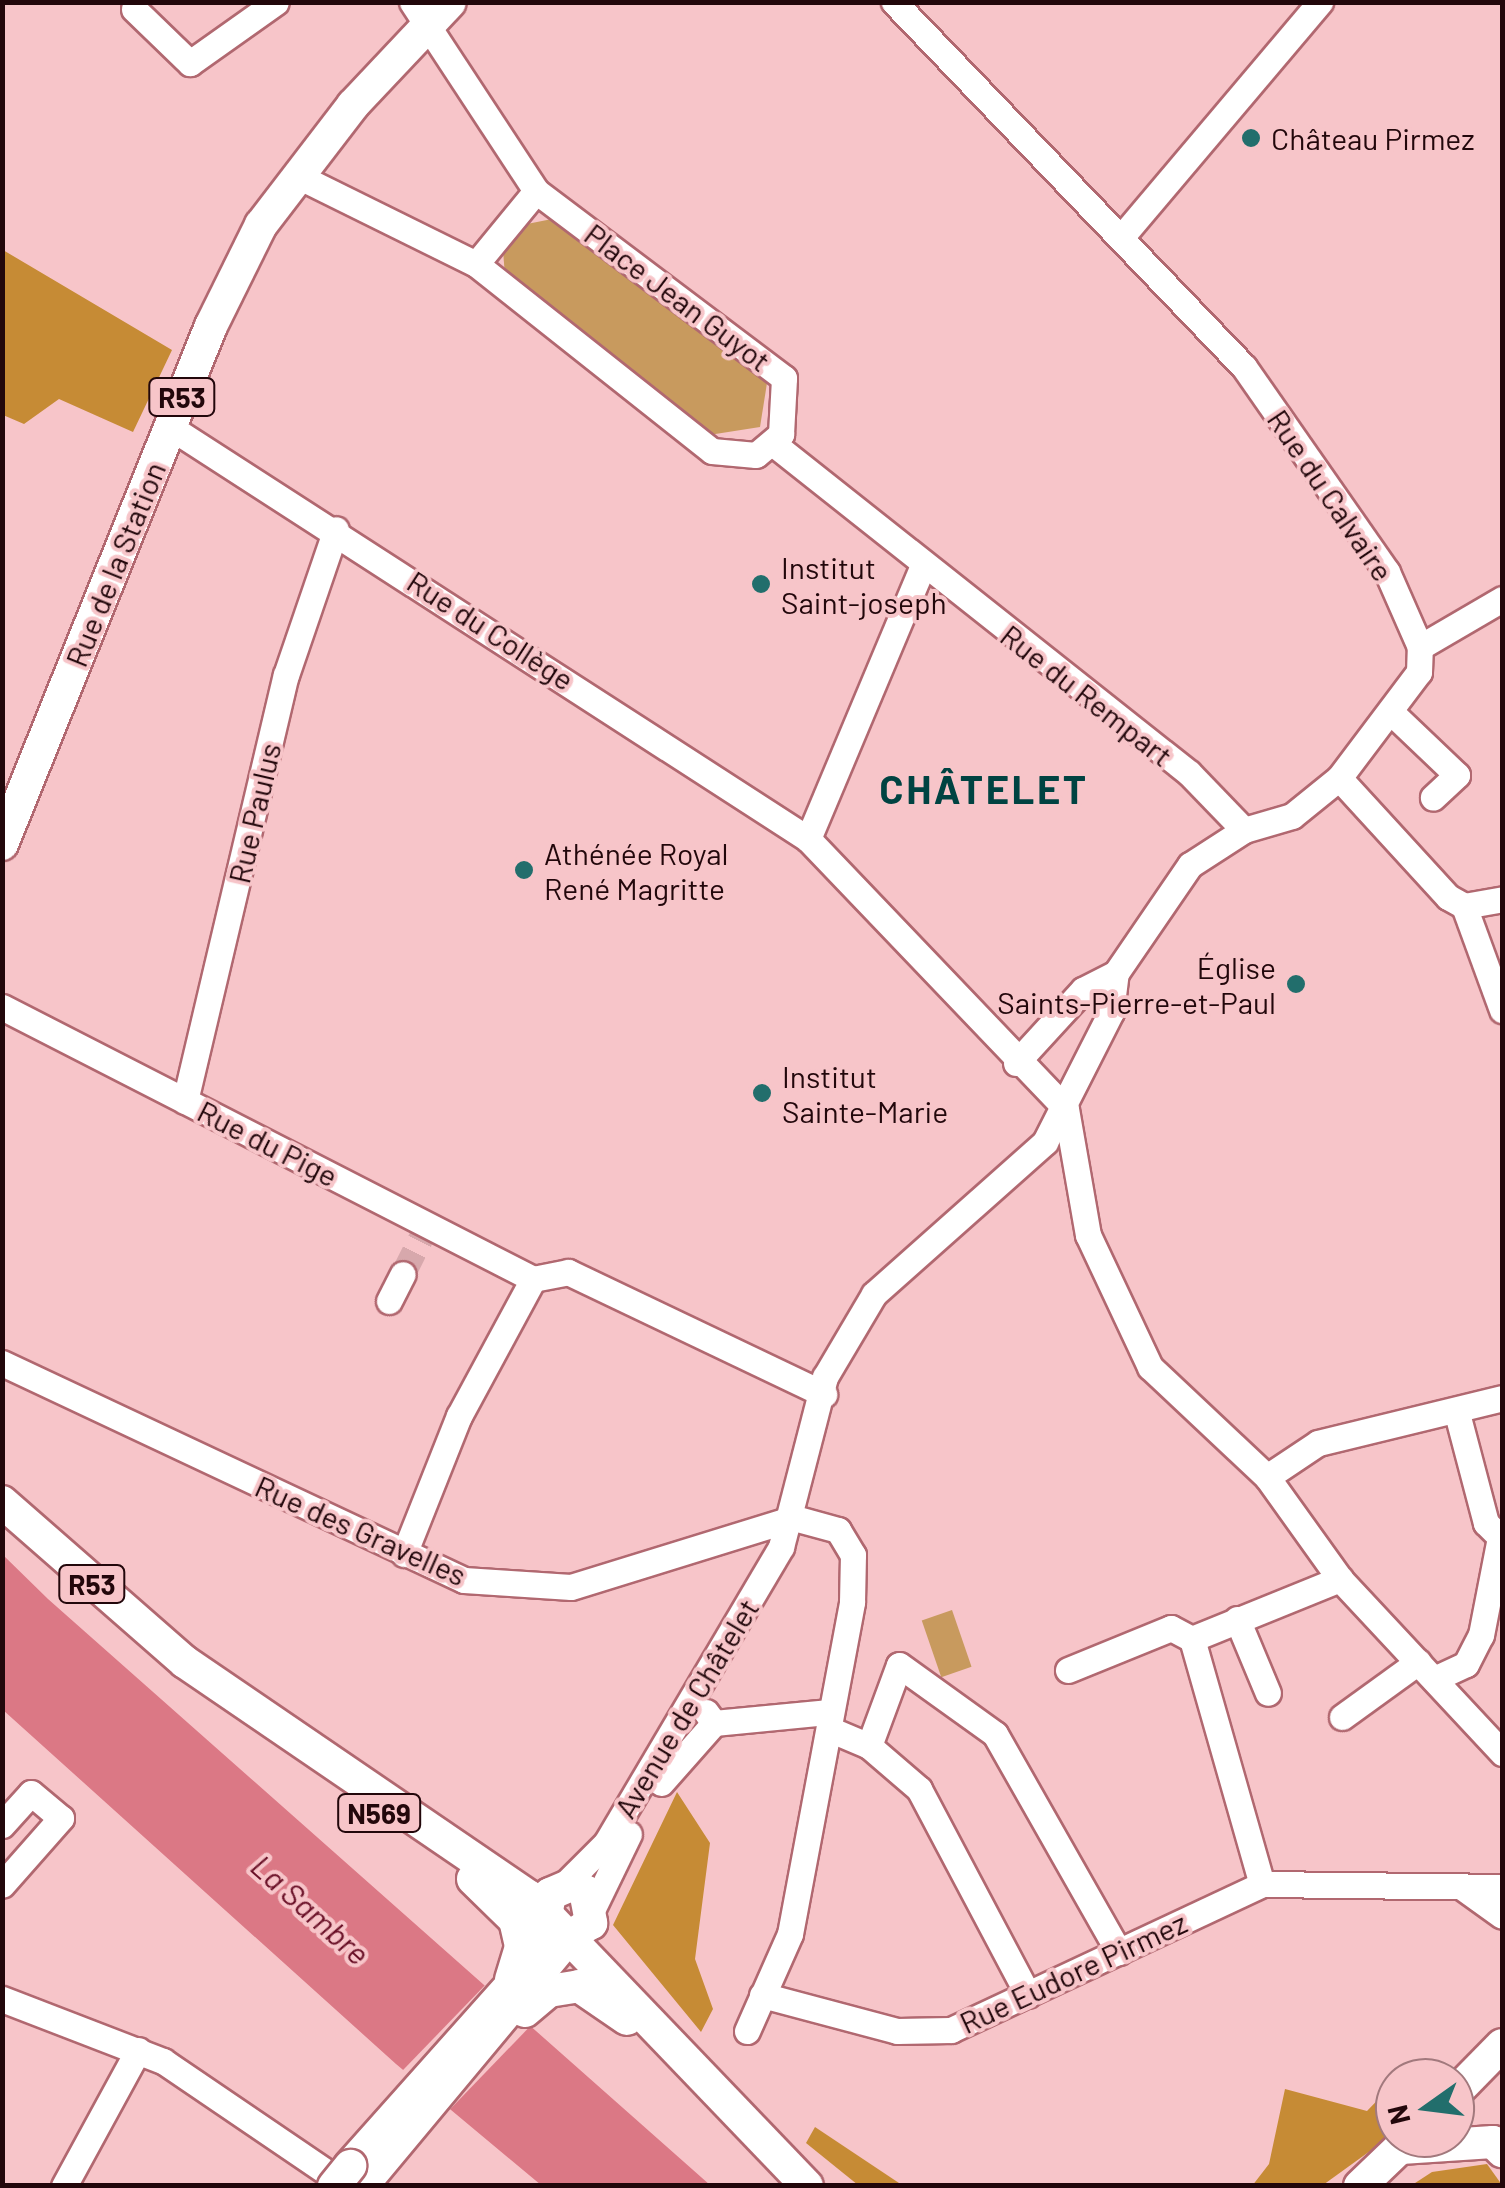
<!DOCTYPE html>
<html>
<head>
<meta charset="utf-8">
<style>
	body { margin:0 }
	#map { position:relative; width:1505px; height:2188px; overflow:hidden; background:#f7c5c9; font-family:Barlow,sans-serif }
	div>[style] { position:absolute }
	.green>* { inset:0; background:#c89a5e; transform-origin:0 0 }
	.forest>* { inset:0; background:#c68b35 }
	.water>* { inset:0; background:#db7885 }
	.pier>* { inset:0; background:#f7c5c9; transform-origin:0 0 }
	.minor-tunnel>* { height:25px; margin-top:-12.5px; transform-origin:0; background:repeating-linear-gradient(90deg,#d7a8ac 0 25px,transparent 0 37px) }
	.roads { filter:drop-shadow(2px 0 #b16870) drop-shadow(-2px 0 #b16870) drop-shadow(0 2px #b16870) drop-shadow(0 -2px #b16870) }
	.minor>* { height:25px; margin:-12.5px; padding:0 12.5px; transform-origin:12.5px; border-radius:12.5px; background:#fff }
	.major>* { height:32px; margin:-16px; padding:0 16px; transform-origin:16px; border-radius:16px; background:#fff }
	.bridges { filter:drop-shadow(2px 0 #b16870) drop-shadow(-2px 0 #b16870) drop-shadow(0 2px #b16870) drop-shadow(0 -2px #b16870) }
	.major-bridge>* { height:32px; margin:-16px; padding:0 16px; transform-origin:16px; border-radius:16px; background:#fff }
	.dots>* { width:28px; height:28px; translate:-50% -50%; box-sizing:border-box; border:5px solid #f7c5c9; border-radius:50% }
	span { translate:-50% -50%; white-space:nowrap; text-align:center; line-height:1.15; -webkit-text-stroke:8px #f7c5c9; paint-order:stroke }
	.shield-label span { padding:2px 8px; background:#f7c5c9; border:2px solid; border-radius:8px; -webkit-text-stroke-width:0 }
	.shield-label { font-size:28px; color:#22070b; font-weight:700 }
	.poi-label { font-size:30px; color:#22070b }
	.left { translate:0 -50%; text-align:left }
	.right { translate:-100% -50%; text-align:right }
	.street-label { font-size:30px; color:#22070b }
	.water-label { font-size:32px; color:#6a1027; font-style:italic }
	.district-label { font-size:40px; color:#004342; font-weight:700; letter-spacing:2.5px }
	.frame { position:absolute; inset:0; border:5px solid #22070b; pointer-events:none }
	.north { position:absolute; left:1375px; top:2058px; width:100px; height:100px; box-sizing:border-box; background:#f7c5c9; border:2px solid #a2797d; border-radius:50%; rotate:256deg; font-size:28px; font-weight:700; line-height:40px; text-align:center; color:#22070b }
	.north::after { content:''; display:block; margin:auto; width:35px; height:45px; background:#226e6c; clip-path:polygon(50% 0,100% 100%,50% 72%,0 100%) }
</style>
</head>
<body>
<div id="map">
	<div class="green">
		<i style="clip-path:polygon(557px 218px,767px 383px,760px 427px,709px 435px,505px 276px,503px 250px,522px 225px)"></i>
		<i style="left:952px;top:1610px;width:60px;height:32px;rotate:71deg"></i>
	</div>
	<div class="forest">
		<i style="clip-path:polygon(3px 250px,172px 350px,133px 432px,59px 399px,24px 424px,3px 415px)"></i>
		<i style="clip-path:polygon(677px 1792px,710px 1843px,695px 1959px,713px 2009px,701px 2032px,613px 1925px)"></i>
		<i style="clip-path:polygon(1395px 2082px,1395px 2133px,1323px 2185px,1252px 2186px,1269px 2164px,1285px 2089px,1367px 2111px)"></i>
		<i style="clip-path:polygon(815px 2127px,902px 2185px,858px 2185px,806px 2143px)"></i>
		<i style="clip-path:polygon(1487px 2164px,1502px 2185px,1412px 2185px,1432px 2172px)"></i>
	</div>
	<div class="water">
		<i style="clip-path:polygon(2px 1554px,48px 1599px,710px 2185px,541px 2185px,396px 2064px,3px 1710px)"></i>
	</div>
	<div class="pier">
		<i style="left:490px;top:1980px;width:61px;height:130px;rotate:44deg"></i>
	</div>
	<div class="minor-tunnel">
		<i style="left:403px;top:1274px;width:45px;rotate:-63.4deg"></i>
	</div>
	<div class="roads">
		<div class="minor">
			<i style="left:412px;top:2px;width:226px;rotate:56.7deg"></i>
			<i style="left:134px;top:9px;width:78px;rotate:44deg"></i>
			<i style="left:190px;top:63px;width:105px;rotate:-35.3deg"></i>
			<i style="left:298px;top:176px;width:199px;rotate:26.3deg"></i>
			<i style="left:476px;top:264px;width:301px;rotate:38.4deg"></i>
			<i style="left:712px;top:451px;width:44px;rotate:5.2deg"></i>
			<i style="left:756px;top:455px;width:33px;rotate:-40deg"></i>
			<i style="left:781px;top:434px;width:56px;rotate:-86.9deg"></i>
			<i style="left:784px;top:378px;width:311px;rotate:-143deg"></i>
			<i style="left:536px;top:191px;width:94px;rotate:129.4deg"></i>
			<i style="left:1124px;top:234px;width:304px;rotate:-49.8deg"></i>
			<i style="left:170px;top:427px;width:759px;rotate:32.85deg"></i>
			<i style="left:808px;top:839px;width:373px;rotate:46.3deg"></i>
			<i style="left:775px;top:445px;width:528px;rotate:38.39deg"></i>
			<i style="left:1189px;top:773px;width:79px;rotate:46deg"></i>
			<i style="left:1420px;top:647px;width:95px;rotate:-30.3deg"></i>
			<i style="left:1394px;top:715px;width:87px;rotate:43.6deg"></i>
			<i style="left:1457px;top:775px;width:33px;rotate:137deg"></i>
			<i style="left:1339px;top:778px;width:161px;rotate:47.5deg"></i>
			<i style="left:1448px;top:897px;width:18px;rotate:29deg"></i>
			<i style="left:1464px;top:906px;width:39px;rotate:-10deg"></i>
			<i style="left:808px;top:839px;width:294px;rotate:-67.2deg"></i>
			<i style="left:1464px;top:906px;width:111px;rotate:69.9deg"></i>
			<i style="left:2px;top:1007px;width:597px;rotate:27.12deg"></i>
			<i style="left:1016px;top:1063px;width:99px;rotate:-47.5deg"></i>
			<i style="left:1083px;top:990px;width:37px;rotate:-27deg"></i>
			<i style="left:185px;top:1101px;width:438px;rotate:-76.7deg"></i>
			<i style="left:286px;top:675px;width:154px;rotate:-71.1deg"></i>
			<i style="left:1066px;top:1109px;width:128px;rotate:80.1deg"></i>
			<i style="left:1088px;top:1235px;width:146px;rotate:64.8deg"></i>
			<i style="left:1150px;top:1367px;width:161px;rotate:43.2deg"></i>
			<i style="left:1267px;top:1477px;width:125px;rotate:54.4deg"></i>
			<i style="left:1340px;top:1579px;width:238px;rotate:47deg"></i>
			<i style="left:533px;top:1279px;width:36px;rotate:-11deg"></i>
			<i style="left:568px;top:1272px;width:284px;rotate:25.5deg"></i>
			<i style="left:389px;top:1301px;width:30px;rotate:-63deg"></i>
			<i style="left:2px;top:1363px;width:510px;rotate:25.16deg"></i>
			<i style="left:464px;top:1580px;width:107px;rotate:3.7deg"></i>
			<i style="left:571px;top:1587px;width:233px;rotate:-17.2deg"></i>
			<i style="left:1267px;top:1477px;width:61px;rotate:-33.7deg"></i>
			<i style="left:1318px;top:1443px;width:189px;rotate:-13.7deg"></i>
			<i style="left:404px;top:1554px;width:149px;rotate:-68.3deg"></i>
			<i style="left:459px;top:1416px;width:156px;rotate:-61.6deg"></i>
			<i style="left:1237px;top:1619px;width:80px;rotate:67.3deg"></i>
			<i style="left:1192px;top:1639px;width:255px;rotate:74.1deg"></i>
			<i style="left:1192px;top:1639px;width:160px;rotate:-22.1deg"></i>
			<i style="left:1068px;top:1670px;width:111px;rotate:-22.2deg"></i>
			<i style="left:1171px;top:1628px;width:24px;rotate:28deg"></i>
			<i style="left:1434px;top:1679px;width:35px;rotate:-25deg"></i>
			<i style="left:1466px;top:1664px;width:33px;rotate:-63deg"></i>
			<i style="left:1481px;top:1635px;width:100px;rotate:-79deg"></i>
			<i style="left:1500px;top:1537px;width:20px;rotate:-135deg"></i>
			<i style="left:1486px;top:1523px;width:114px;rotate:-104.8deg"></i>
			<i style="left:706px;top:1712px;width:14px;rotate:54deg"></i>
			<i style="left:714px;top:1723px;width:116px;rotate:-5.5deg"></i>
			<i style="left:1342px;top:1717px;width:94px;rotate:-35.9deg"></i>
			<i style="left:829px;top:1729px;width:43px;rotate:23deg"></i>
			<i style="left:869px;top:1746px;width:66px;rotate:40.7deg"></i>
			<i style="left:919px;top:1789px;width:233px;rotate:62.1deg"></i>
			<i style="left:869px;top:1746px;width:86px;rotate:-69.7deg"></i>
			<i style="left:899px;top:1665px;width:118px;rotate:35.7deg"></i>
			<i style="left:995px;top:1734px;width:251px;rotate:60.4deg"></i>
			<i style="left:661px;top:1783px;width:80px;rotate:-48.5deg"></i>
			<i style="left:2px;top:1825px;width:43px;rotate:-47.8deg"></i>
			<i style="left:31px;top:1793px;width:39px;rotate:40deg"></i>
			<i style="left:61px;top:1818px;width:89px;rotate:131.4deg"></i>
			<i style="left:563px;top:1886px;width:61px;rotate:-45deg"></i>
			<i style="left:606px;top:1843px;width:344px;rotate:-59.4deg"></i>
			<i style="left:781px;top:1547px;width:176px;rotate:-75.5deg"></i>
			<i style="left:825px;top:1377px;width:96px;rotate:-59.4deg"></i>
			<i style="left:874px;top:1294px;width:229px;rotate:-41.6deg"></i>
			<i style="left:1045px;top:1142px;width:146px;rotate:-63.1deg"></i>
			<i style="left:1111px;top:1012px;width:39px;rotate:-83deg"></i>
			<i style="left:1116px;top:973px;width:131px;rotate:-55.6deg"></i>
			<i style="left:1190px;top:865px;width:64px;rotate:-32.9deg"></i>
			<i style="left:1244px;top:830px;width:50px;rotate:-16.3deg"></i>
			<i style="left:1292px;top:816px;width:60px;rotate:-39deg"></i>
			<i style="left:1339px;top:778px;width:133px;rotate:-53deg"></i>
			<i style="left:1419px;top:672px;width:25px;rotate:-88deg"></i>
			<i style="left:1420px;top:647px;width:82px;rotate:-113.7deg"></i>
			<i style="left:1387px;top:572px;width:250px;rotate:-124.9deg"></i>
			<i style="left:1244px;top:367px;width:506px;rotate:-133.8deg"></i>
			<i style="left:1462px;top:1887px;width:49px;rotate:35.9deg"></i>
			<i style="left:594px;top:1906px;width:80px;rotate:-64.1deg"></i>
			<i style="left:762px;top:1995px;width:140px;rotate:14.9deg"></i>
			<i style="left:897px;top:2031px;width:54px;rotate:-1.1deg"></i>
			<i style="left:951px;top:2030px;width:344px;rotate:-25.1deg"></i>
			<i style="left:1262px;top:1884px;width:240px;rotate:0.7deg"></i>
			<i style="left:2px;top:1999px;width:173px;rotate:21.1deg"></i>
			<i style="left:163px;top:2061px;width:222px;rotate:34.2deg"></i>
			<i style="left:747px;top:2031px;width:106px;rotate:-66.1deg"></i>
			<i style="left:790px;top:1934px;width:338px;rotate:-79.4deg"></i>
			<i style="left:852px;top:1602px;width:47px;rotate:-88.8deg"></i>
			<i style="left:853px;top:1555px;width:29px;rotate:-121deg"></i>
			<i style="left:838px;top:1530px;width:46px;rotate:-164.7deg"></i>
			<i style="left:64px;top:2186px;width:155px;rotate:-61.4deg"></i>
		</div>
		<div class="major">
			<i style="left:2px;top:844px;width:559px;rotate:-68.03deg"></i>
			<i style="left:211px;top:326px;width:113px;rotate:-63.7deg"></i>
			<i style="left:261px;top:225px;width:151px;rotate:-52.5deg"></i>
			<i style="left:353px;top:105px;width:141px;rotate:-46.7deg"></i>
			<i style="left:2px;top:1502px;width:243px;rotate:41.2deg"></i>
			<i style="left:185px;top:1662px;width:417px;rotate:34.3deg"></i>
			<i style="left:530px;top:1897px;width:400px;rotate:46.2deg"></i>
			<i style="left:473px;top:1879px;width:59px;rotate:44.3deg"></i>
			<i style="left:515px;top:1920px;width:28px;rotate:77deg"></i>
			<i style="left:521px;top:1947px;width:34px;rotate:107deg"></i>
			<i style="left:525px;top:2011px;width:31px;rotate:-40deg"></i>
			<i style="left:549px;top:1991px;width:30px;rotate:-9deg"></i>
			<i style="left:579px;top:1986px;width:58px;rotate:34.5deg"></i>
			<i style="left:1455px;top:2093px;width:67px;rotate:-45.6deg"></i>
			<i style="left:1401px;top:2148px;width:92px;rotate:-3.7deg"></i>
			<i style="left:1493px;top:2142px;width:13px;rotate:45deg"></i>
			<i style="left:350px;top:2166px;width:284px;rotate:-48.3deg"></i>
			<i style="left:539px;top:1954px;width:61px;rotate:-79.6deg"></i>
			<i style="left:550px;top:1894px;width:23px;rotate:-23deg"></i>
			<i style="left:571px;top:1885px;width:15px;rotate:23deg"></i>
			<i style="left:585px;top:1891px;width:33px;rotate:79deg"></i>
			<i style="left:591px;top:1923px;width:25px;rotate:148deg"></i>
			<i style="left:570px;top:1936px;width:325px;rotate:129.8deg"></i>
			<i style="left:1360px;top:2186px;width:69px;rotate:-43.8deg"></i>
		</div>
	</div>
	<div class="bridges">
		<div class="major-bridge">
			<i style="left:334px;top:2186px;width:26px;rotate:-51deg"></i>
		</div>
	</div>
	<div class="dots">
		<i style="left:1251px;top:138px;background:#226e6c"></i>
		<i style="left:761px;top:584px;background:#226e6c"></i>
		<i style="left:524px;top:870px;background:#226e6c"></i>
		<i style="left:1296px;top:984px;background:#226e6c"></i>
		<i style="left:762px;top:1093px;background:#226e6c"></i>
	</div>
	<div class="shield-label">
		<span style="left:182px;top:397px">R53</span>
		<span style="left:92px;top:1584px">R53</span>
		<span style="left:379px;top:1813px">N569</span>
	</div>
	<div class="poi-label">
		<span class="left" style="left:1271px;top:138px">Château Pirmez</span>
		<span class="left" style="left:781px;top:584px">Institut<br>Saint-joseph</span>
		<span class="left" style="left:544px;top:870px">Athénée Royal<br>René Magritte</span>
		<span class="right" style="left:1276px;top:984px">Église<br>Saints-Pierre-et-Paul</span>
		<span class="left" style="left:782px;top:1093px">Institut<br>Sainte-Marie</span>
	</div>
	<div class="street-label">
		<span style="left:678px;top:297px;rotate:37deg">Place Jean Guyot</span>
		<span style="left:1331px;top:495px;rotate:56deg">Rue du Calvaire</span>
		<span style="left:115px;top:564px;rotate:-68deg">Rue de la Station</span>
		<span style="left:491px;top:630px;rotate:33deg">Rue du Collège</span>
		<span style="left:1087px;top:695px;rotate:38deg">Rue du Rempart</span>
		<span style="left:254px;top:813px;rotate:-77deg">Rue Paulus</span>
		<span style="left:268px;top:1143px;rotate:27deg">Rue du Pige</span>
		<span style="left:361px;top:1530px;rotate:24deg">Rue des Gravelles</span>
		<span style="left:686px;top:1708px;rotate:-59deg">Avenue de Châtelet</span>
		<span style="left:1073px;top:1972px;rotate:-25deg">Rue Eudore Pirmez</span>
	</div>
	<div class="water-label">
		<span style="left:311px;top:1909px;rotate:42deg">La Sambre</span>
	</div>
	<div class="district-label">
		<span style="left:984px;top:788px">CHÂTELET</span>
	</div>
	<div class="frame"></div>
	<div class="north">N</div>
</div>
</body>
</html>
